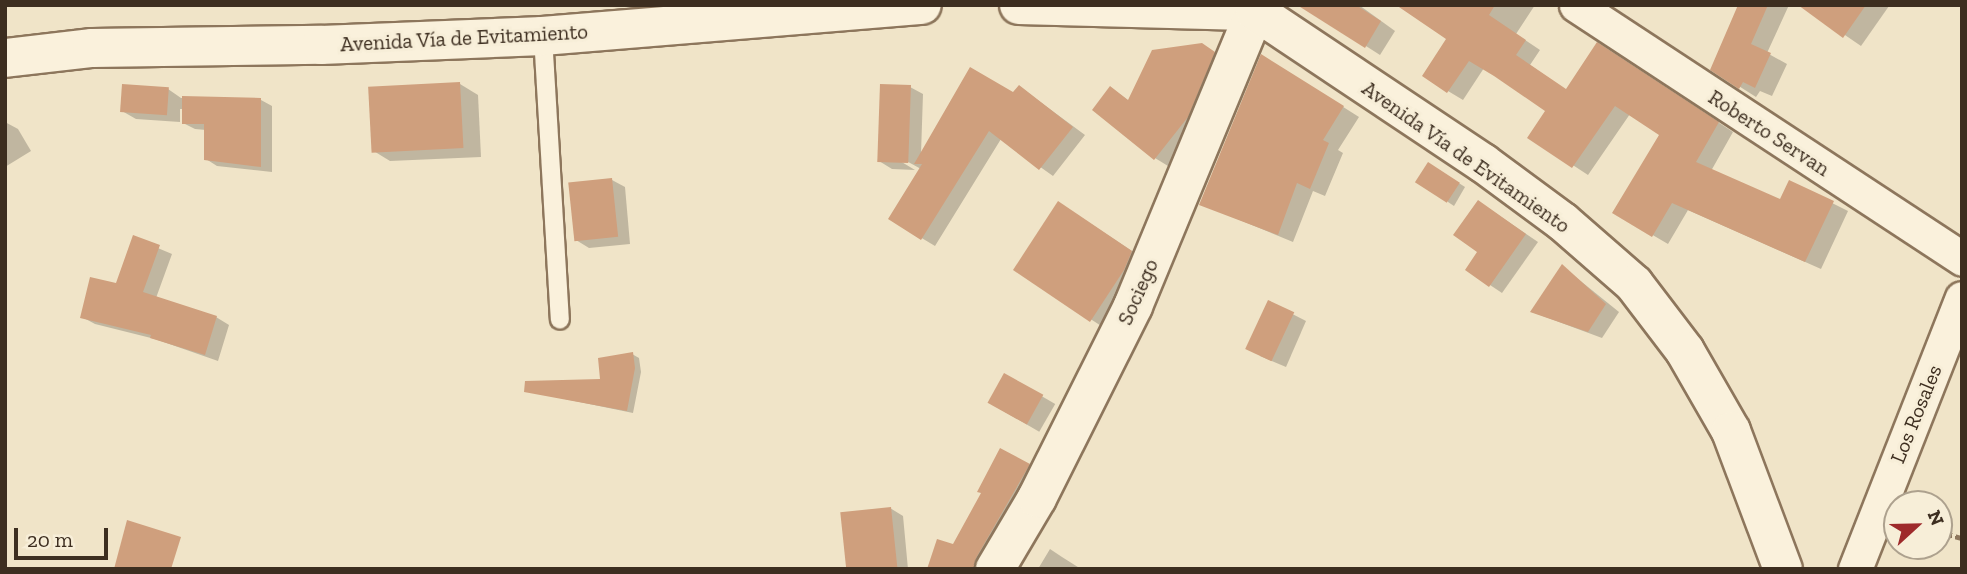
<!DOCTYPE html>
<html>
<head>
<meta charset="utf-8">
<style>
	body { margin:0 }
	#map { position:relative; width:1967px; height:574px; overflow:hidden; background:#f0e4c8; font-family:"Zilla Slab",serif }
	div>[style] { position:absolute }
	.shadow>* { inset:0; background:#0003; transform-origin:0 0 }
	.building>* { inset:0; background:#cf9f7d; transform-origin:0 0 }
	.path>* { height:4.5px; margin-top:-2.25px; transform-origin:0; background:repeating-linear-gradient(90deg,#8d765c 0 5px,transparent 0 8.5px) }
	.roads { filter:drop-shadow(2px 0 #8d765c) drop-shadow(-2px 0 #8d765c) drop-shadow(0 2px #8d765c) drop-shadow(0 -2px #8d765c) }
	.service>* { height:18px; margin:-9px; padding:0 9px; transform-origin:9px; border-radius:9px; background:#faf1dc }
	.minor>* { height:33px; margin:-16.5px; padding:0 16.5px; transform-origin:16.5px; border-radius:16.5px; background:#faf1dc }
	.tertiary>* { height:38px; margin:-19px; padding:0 19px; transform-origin:19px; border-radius:19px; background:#faf1dc }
	.secondary>* { height:38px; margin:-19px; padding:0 19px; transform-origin:19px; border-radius:19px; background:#faf1dc }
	span { translate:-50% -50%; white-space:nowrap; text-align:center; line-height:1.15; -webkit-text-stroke:6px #f7eed8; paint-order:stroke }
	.street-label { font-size:21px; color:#3d2e20 }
	.frame { position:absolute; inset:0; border:7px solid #3d2e20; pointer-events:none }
	.north { position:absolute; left:1883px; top:490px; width:70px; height:70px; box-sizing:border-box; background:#f7eed8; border:2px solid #ada18e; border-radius:50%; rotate:68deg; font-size:19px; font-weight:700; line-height:28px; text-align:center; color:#3d2e20 }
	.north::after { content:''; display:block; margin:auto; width:24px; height:32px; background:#9e2a2b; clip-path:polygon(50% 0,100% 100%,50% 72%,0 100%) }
	.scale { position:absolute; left:14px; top:528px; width:94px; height:32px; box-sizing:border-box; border:4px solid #3d2e20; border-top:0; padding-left:9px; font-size:21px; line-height:24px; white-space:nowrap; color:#3d2e20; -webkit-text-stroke:5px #f7eed8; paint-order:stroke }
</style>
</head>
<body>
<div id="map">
	<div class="shadow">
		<i style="clip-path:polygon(1302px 5px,1359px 5px,1395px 31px,1380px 55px)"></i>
		<i style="clip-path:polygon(1401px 5px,1535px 5px,1516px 34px,1540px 50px,1530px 65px,1567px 91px,1613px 53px,1733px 132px,1711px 171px,1781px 202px,1790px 182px,1848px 211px,1821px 269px,1688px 210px,1668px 244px,1615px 213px,1661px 134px,1630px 114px,1588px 175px,1530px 137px,1547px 110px,1484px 68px,1463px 100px,1448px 91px,1449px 39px)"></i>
		<i style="clip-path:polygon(1740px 5px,1789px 5px,1767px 53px,1787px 64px,1772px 96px,1760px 91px,1756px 97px,1712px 69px)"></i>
		<i style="clip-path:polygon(1801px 5px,1888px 5px,1889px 6px,1861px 46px)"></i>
		<i style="clip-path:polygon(1202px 45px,1227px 61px,1200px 124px,1168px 166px,1155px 158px,1111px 88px,1129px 101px)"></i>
		<i style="clip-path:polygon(1277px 65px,1359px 117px,1338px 150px,1343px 153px,1325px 196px,1313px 191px,1293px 242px,1201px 204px)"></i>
		<i style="clip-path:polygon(460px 84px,478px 95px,481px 157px,390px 161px,372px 150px)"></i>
		<i style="clip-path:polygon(910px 87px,923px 94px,921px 154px,1014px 95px,1020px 87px,1085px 135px,1053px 176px,1001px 139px,935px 246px,890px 219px,921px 169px,901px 158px,900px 161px,915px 170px,892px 169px,879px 161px)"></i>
		<i style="clip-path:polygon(168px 89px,181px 98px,261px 100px,272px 106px,272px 172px,217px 166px,206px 159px,206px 130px,195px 129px,183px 123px,183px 109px,180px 109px,180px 122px,136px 119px,122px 111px)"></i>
		<i style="clip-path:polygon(5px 122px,18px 129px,31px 151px,5px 167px)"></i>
		<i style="clip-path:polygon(1429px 164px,1465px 187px,1454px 206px,1448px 202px)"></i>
		<i style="clip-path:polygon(612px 180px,625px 187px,630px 244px,589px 248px,576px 240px)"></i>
		<i style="clip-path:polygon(1479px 202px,1538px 242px,1502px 293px,1490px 285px,1480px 252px)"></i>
		<i style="clip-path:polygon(1076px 214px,1150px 263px,1109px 331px,1015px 270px)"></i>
		<i style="clip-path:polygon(134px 238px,172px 254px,156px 298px,216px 317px,229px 325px,218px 361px,155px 339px,95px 324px,82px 317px,117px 285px)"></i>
		<i style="clip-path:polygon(1562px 266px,1619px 312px,1602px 338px,1532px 312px)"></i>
		<i style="clip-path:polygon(1269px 302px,1306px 321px,1286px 367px,1260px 356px)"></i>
		<i style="clip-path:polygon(632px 354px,639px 358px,641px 372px,633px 413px,526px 391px,602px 380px)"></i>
		<i style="left:1005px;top:375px;width:58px;height:32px;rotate:30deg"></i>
		<i style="clip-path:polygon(1001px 450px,1041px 472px,987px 569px,929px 569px,953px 546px,983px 493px)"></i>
		<i style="clip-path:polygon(890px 508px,903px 516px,908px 569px,847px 569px)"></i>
		<i style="clip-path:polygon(1050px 549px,1062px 557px,1081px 569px,1038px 569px)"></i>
	</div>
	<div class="building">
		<i style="clip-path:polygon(1297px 5px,1356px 5px,1381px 21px,1365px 48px)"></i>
		<i style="clip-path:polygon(1396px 5px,1495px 5px,1489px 15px,1526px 40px,1516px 55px,1566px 89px,1597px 42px,1719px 122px,1696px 162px,1780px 199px,1789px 180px,1834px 201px,1805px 262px,1672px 203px,1652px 237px,1612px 213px,1659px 135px,1615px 106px,1572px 168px,1527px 138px,1545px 111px,1494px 76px,1469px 61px,1447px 93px,1422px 76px,1446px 39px)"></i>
		<i style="clip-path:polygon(1738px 5px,1768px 5px,1751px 44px,1771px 53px,1755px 88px,1743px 82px,1739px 89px,1710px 70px)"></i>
		<i style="clip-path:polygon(1798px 5px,1866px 5px,1843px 38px)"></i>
		<i style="clip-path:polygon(1202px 43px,1215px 52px,1188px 117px,1154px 160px,1092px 110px,1110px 86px,1128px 100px,1152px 50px)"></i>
		<i style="clip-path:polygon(1261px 54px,1344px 106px,1323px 140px,1329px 143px,1310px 189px,1297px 183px,1278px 235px,1199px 205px)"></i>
		<i style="clip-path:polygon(970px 67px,1013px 92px,1019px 85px,1073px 127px,1039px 170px,989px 131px,921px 240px,888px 219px,922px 164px,914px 164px)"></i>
		<i style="left:460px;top:82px;width:66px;height:92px;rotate:87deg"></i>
		<i style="left:122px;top:84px;width:47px;height:28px;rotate:4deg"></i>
		<i style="left:880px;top:84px;width:31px;height:78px;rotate:2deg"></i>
		<i style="clip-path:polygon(182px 96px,261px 98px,261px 167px,204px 160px,204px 124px,182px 124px)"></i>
		<i style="left:1428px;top:162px;width:38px;height:24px;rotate:33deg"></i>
		<i style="left:612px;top:178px;width:59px;height:44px;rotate:84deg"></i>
		<i style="clip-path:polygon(1478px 200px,1526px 234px,1489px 287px,1465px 270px,1477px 252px,1453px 235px)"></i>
		<i style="clip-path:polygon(1058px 201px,1132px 251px,1124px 270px,1090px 322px,1013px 270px)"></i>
		<i style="clip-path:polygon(133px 235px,160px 245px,143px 292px,217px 316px,205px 355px,150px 338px,151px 335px,80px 318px,90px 277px,116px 283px)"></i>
		<i style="clip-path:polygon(1562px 264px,1606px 304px,1588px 332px,1530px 312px)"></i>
		<i style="left:1268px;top:300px;width:29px;height:54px;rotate:25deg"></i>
		<i style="clip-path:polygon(633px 352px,635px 368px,627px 411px,524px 392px,525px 381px,600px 379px,598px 358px)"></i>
		<i style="left:1004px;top:373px;width:45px;height:34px;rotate:29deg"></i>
		<i style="clip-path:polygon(1000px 448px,1030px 464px,976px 558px,973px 569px,927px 569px,937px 539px,953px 544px,981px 493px,977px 492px)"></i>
		<i style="left:891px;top:507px;width:62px;height:51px;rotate:84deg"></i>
		<i style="clip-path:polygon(127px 520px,181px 537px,171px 569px,114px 569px)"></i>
	</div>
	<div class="path">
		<i style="left:1939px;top:532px;width:24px;rotate:15deg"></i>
	</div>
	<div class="roads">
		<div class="service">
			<i style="left:543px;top:36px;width:284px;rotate:86.6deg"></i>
		</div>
		<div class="minor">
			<i style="left:1576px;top:5px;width:462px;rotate:33.3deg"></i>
			<i style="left:1855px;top:569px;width:291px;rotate:-68.5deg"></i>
		</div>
		<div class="tertiary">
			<i style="left:1019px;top:5px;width:236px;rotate:1.5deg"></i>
			<i style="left:5px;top:58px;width:88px;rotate:-6.6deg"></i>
			<i style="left:92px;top:48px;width:229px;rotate:-0.8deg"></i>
			<i style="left:321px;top:45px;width:222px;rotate:-2.3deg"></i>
			<i style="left:543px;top:36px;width:380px;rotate:-4.7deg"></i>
		</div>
		<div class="secondary">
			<i style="left:995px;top:569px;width:82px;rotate:-59.4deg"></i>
			<i style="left:1037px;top:498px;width:215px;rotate:-63.4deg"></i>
			<i style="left:1133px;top:306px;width:319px;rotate:-67.5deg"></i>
			<i style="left:1255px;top:11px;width:274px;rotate:33.7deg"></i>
			<i style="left:1483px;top:163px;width:99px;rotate:36.4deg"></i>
			<i style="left:1563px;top:222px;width:94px;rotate:41.1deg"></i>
			<i style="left:1634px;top:284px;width:84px;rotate:52.7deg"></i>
			<i style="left:1685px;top:351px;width:92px;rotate:60.1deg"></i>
			<i style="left:1731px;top:431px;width:147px;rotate:69.4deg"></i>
		</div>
	</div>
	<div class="street-label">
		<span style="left:464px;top:38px;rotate:-3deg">Avenida Vía de Evitamiento</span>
		<span style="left:1769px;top:133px;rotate:33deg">Roberto Servan</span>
		<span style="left:1466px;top:157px;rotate:35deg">Avenida Vía de Evitamiento</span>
		<span style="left:1138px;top:292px;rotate:-66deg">Sociego</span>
		<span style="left:1916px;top:414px;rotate:-68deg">Los Rosales</span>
	</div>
	<div class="frame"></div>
	<div class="north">N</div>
	<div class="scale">20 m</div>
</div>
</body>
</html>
